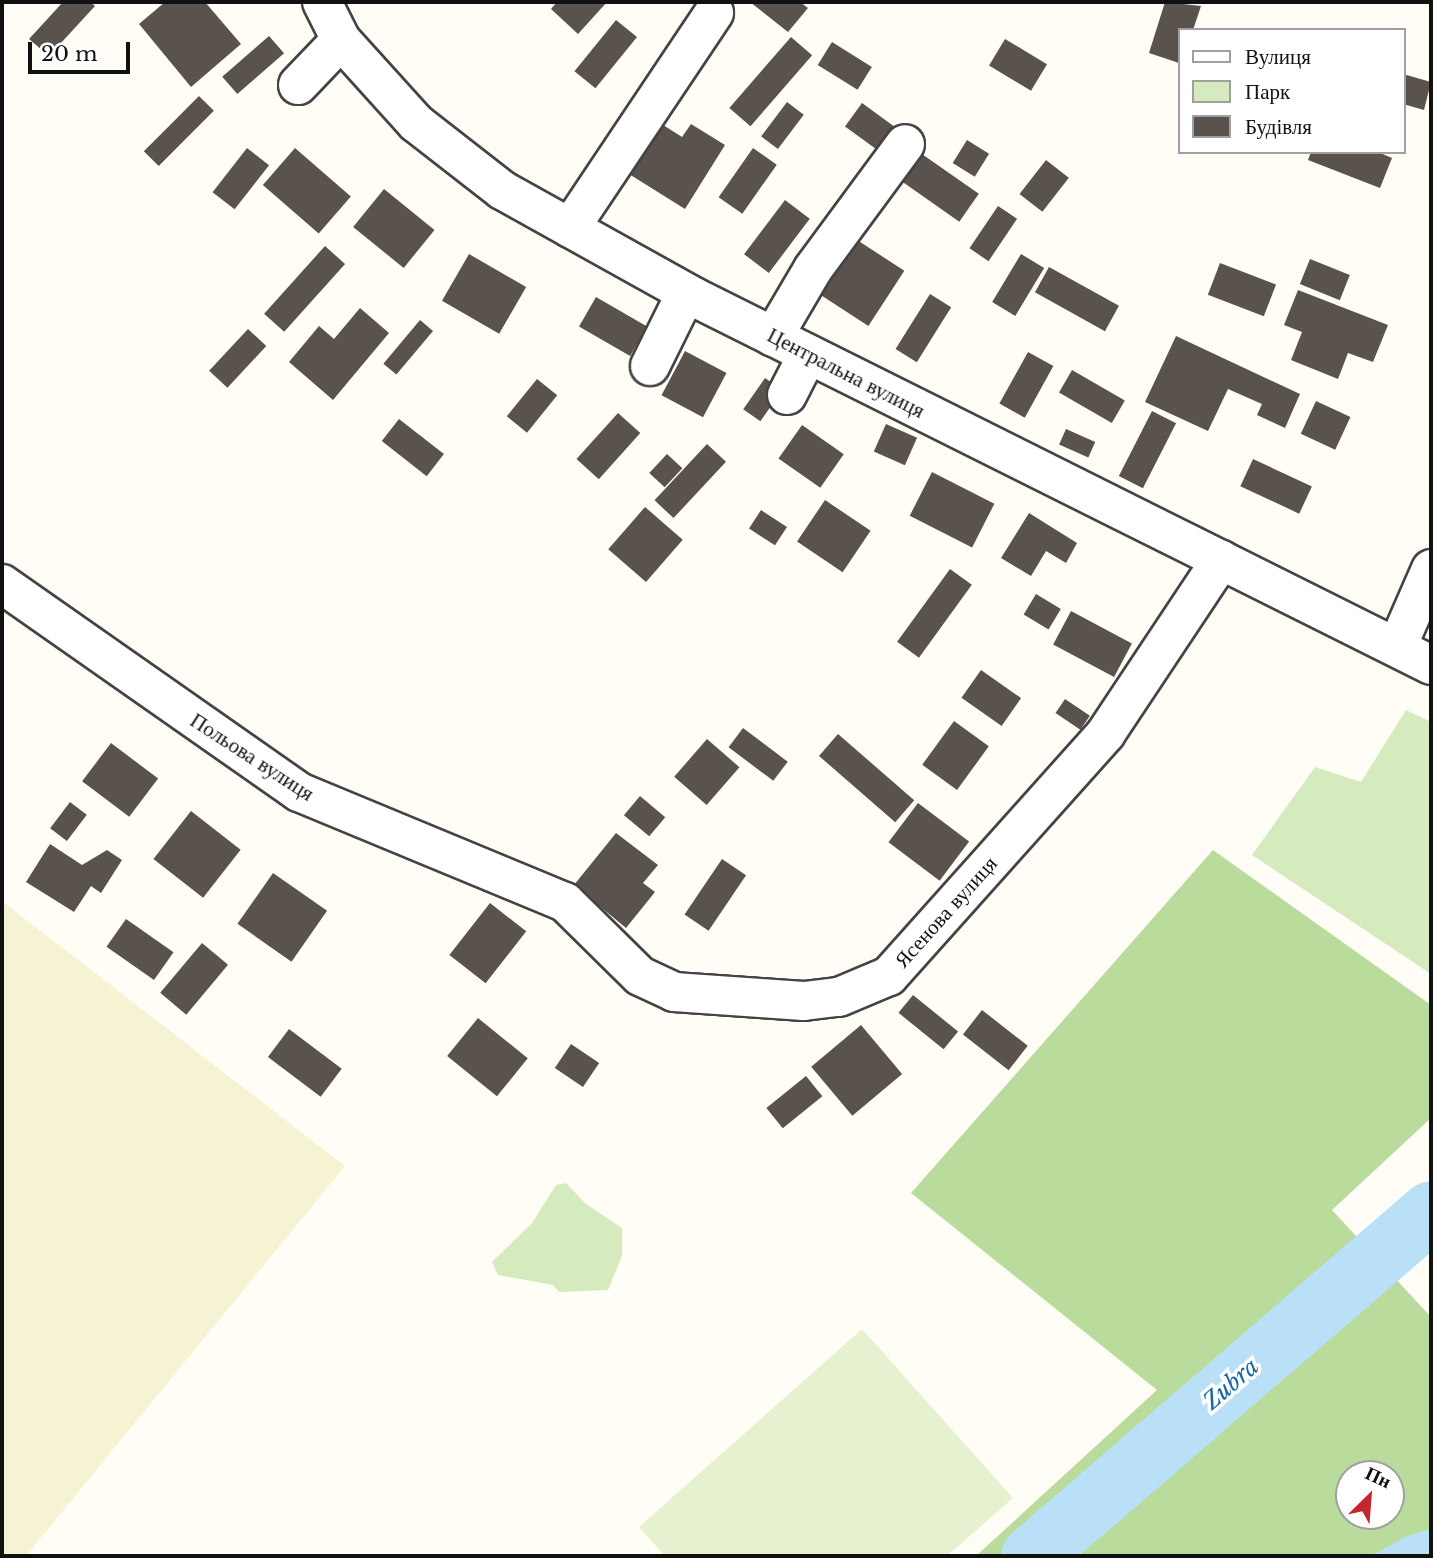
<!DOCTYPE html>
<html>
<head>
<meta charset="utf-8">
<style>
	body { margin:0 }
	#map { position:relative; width:1433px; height:1558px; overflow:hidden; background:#fffdf5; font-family:"Libre Baskerville",serif }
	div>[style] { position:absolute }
	.farmland>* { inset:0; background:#f6f3d4 }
	.green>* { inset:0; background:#d5ebbd }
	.forest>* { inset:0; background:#b9dc9c }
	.pitch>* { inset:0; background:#e6f2cf }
	.water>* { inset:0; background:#b9e0f7 }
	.river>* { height:61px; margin:-30.5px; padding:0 30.5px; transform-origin:30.5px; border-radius:30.5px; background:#b9e0f7 }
	.building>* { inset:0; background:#5a524d; transform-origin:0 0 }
	.roads { filter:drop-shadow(2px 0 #444) drop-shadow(-2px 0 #444) drop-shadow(0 2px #444) drop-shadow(0 -2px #444) }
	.minor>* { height:38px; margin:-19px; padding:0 19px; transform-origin:19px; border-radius:19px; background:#fff }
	span { translate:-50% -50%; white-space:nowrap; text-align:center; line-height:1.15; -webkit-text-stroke:7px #fff; paint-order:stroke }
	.street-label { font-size:21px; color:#111 }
	.water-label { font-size:23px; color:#1768a6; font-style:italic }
	.frame { position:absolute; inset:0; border:4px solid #111; pointer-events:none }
	.legend { position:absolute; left:1178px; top:28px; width:228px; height:126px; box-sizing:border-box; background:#fff; border:2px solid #a0a0a0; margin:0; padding:9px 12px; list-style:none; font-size:21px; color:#111 }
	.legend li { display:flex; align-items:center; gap:14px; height:35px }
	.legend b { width:35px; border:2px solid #a0a0a0 }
	.north { position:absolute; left:1335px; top:1460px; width:70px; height:70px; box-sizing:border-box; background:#fff; border:2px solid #a0a0a0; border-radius:50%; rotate:25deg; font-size:19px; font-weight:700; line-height:28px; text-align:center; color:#111 }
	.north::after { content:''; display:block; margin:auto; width:24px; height:32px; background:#c4262e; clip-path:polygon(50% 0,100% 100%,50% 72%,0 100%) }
	.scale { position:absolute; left:28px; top:42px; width:102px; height:32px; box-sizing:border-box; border:4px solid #111; border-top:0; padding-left:9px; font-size:21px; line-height:24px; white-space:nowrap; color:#111; -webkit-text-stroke:5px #fff; paint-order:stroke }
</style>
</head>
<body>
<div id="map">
	<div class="farmland">
		<i style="clip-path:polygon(2px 901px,345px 1166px,26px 1556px,2px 1556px)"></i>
	</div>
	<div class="green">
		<i style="clip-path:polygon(1406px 710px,1431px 722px,1431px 974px,1252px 855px,1315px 767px,1361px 782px)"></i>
		<i style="clip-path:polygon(566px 1183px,586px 1204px,622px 1228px,622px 1256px,608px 1290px,559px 1292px,553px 1285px,498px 1275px,492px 1262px,532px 1223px,556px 1185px)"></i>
	</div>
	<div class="forest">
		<i style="clip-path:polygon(evenodd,1213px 850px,1431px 1005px,1431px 1118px,1332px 1210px,1431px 1317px,1431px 1556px,976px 1556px,1157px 1390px,911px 1193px,1213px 850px,1349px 1474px,1391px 1474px,1391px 1516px,1349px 1516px,1349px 1474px)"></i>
	</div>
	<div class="pitch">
		<i style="clip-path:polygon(862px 1329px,1013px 1498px,947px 1556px,665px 1556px,639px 1527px)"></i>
	</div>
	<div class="water">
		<i style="clip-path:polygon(1431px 1529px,1431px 1556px,1371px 1556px,1407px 1536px)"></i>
	</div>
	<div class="river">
		<i style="left:1031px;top:1556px;width:528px;rotate:-40.78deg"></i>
	</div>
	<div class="building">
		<i style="clip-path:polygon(63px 2px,90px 2px,95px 6px,49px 56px,29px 39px)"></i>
		<i style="clip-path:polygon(165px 2px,205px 2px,241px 44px,191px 87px,139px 24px)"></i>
		<i style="clip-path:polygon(557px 2px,607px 2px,578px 34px,551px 9px)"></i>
		<i style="clip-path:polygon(750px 2px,800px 2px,808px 8px,788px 32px)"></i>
		<i style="clip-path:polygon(1165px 2px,1201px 6px,1193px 30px,1179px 30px,1179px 63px,1149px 53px)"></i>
		<i style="left:616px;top:20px;width:27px;height:66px;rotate:39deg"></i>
		<i style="left:269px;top:36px;width:23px;height:62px;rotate:49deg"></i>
		<i style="left:791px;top:37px;width:28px;height:94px;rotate:41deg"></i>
		<i style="left:1005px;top:39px;width:49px;height:31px;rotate:31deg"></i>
		<i style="left:832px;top:42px;width:47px;height:27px;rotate:32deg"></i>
		<i style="clip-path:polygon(1403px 74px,1431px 82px,1424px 110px,1403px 104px)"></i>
		<i style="left:199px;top:96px;width:21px;height:78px;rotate:45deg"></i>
		<i style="left:787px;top:102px;width:21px;height:43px;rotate:37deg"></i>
		<i style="left:862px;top:103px;width:47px;height:29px;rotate:36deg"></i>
		<i style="clip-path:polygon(660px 123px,682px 137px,691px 124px,725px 145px,685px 209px,629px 174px)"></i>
		<i style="left:967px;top:140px;width:26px;height:27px;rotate:32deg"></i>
		<i style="left:247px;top:148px;width:28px;height:56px;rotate:38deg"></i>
		<i style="left:295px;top:148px;width:74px;height:49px;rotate:41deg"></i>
		<i style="left:753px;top:148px;width:29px;height:60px;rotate:35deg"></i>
		<i style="left:919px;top:152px;width:73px;height:34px;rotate:35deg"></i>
		<i style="clip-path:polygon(1311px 152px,1378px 152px,1392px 158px,1380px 188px,1308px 160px)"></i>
		<i style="left:1046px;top:160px;width:29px;height:43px;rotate:38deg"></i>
		<i style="left:384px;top:189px;width:65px;height:49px;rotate:39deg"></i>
		<i style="left:785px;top:200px;width:31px;height:68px;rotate:37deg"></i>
		<i style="left:998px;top:206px;width:23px;height:51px;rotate:34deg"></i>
		<i style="left:854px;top:238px;width:60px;height:66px;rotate:33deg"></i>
		<i style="left:325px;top:246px;width:27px;height:91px;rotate:42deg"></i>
		<i style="left:469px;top:254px;width:66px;height:54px;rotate:30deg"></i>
		<i style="left:1021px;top:254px;width:27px;height:56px;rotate:31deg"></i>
		<i style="left:1310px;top:259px;width:43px;height:27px;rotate:22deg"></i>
		<i style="left:1220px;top:263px;width:60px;height:34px;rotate:21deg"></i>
		<i style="left:1049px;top:267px;width:80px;height:29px;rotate:29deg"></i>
		<i style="clip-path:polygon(1298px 290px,1388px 325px,1373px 362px,1348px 353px,1338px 379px,1291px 360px,1302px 332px,1284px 325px)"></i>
		<i style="left:930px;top:294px;width:25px;height:65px;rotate:32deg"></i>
		<i style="left:596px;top:297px;width:59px;height:34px;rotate:30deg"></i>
		<i style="clip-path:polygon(360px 308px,389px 333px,333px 400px,289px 362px,319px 326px,334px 339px)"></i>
		<i style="left:420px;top:320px;width:17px;height:57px;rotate:40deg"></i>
		<i style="left:248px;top:329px;width:25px;height:57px;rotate:43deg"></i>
		<i style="clip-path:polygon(1176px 336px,1300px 394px,1285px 428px,1257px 415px,1262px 404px,1228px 389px,1208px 431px,1145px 402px)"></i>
		<i style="left:685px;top:351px;width:47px;height:50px;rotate:28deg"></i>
		<i style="left:1028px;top:352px;width:29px;height:59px;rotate:29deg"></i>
		<i style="left:1072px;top:370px;width:61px;height:26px;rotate:30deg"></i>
		<i style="left:765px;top:378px;width:21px;height:38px;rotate:35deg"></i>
		<i style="left:537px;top:379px;width:26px;height:48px;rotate:39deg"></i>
		<i style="left:1316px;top:401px;width:38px;height:36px;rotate:25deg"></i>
		<i style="left:1152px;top:411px;width:27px;height:73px;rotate:27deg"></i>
		<i style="left:618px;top:413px;width:30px;height:62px;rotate:42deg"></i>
		<i style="left:399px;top:419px;width:57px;height:28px;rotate:38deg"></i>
		<i style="left:886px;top:424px;width:34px;height:30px;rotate:24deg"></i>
		<i style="left:802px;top:425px;width:51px;height:41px;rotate:35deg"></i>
		<i style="left:1066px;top:429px;width:32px;height:17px;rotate:24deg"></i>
		<i style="left:707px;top:444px;width:26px;height:77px;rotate:43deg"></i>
		<i style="left:667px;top:454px;width:21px;height:26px;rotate:43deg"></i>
		<i style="left:1253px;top:459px;width:65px;height:30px;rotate:25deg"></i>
		<i style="left:932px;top:472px;width:70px;height:49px;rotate:27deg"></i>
		<i style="left:825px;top:500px;width:55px;height:50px;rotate:34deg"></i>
		<i style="left:645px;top:507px;width:50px;height:56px;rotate:41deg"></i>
		<i style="left:761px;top:510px;width:31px;height:22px;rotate:33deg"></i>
		<i style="clip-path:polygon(1029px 513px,1077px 543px,1066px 563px,1046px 551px,1031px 576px,1001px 558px)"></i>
		<i style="left:950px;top:569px;width:27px;height:90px;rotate:36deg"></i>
		<i style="left:1036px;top:594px;width:29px;height:24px;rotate:31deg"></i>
		<i style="left:1071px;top:611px;width:69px;height:38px;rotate:28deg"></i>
		<i style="left:981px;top:670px;width:49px;height:34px;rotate:35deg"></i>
		<i style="left:1065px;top:699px;width:30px;height:17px;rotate:34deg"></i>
		<i style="left:954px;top:721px;width:43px;height:54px;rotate:36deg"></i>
		<i style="left:743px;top:728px;width:56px;height:24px;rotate:37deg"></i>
		<i style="left:838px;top:734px;width:101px;height:29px;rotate:41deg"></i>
		<i style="left:707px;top:739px;width:43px;height:50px;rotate:41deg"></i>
		<i style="left:111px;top:743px;width:59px;height:48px;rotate:37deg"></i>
		<i style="left:640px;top:796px;width:33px;height:25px;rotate:40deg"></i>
		<i style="left:70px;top:802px;width:21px;height:33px;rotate:37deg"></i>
		<i style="left:918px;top:803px;width:64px;height:49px;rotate:37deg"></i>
		<i style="left:191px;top:811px;width:63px;height:61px;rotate:38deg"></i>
		<i style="clip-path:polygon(616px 833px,658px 865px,643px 883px,655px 892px,626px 928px,574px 885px)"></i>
		<i style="clip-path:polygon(50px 844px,82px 865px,107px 850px,122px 860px,101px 893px,91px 886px,74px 912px,26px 882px)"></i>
		<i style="left:722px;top:859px;width:29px;height:67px;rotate:34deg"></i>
		<i style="left:273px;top:873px;width:66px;height:62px;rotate:35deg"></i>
		<i style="left:490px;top:903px;width:46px;height:66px;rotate:38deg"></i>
		<i style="left:126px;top:919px;width:58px;height:34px;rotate:35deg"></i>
		<i style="left:202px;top:943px;width:34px;height:65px;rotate:40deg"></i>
		<i style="left:913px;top:995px;width:58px;height:23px;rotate:39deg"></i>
		<i style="left:982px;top:1010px;width:58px;height:31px;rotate:38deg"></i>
		<i style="left:478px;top:1018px;width:64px;height:49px;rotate:39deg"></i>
		<i style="left:861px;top:1025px;width:64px;height:65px;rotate:50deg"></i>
		<i style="left:289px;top:1029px;width:66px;height:35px;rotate:37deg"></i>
		<i style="left:571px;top:1044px;width:34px;height:29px;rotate:34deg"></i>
		<i style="left:806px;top:1076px;width:26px;height:51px;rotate:51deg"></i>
	</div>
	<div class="roads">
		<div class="minor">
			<i style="left:322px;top:2px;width:42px;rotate:63.4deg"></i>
			<i style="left:341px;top:40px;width:112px;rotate:47.9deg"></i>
			<i style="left:416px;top:123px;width:109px;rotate:37.9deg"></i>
			<i style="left:502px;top:190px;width:220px;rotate:29.1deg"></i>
			<i style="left:694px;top:297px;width:824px;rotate:26.53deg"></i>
			<i style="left:298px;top:85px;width:62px;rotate:-46.3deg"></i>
			<i style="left:570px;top:228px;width:259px;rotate:-56.2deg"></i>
			<i style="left:773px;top:337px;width:79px;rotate:-59.5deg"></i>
			<i style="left:813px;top:269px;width:155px;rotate:-53.6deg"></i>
			<i style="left:650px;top:366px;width:81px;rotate:-63.7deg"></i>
			<i style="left:787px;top:395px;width:46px;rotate:-62.9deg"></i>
			<i style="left:2px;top:584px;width:363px;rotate:35deg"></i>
			<i style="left:299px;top:792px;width:288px;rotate:22.5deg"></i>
			<i style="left:565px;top:902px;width:105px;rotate:44.6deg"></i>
			<i style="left:640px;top:976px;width:38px;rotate:25deg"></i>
			<i style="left:674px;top:992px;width:130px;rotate:4deg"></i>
			<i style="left:804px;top:1001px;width:35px;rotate:-7deg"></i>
			<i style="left:839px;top:997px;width:54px;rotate:-22.8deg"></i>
			<i style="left:889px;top:976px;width:326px;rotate:-48.2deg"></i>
			<i style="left:1106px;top:733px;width:208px;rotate:-56.4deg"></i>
			<i style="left:1397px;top:647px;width:85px;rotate:-66.4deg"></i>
		</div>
	</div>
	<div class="street-label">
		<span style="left:846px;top:373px;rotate:27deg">Центральна вулиця</span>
		<span style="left:252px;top:757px;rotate:33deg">Польова вулиця</span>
		<span style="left:946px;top:912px;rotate:-48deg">Ясенова вулиця</span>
	</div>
	<div class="water-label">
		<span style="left:1231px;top:1384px;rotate:-41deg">Zubra</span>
	</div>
	<div class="frame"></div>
	<ul class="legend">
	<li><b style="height:9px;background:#fff"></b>Вулиця</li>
	<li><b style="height:19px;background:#d5ebbd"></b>Парк</li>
	<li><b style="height:19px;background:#5a524d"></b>Будівля</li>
	</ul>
	<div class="north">Пн</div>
	<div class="scale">20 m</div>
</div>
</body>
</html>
